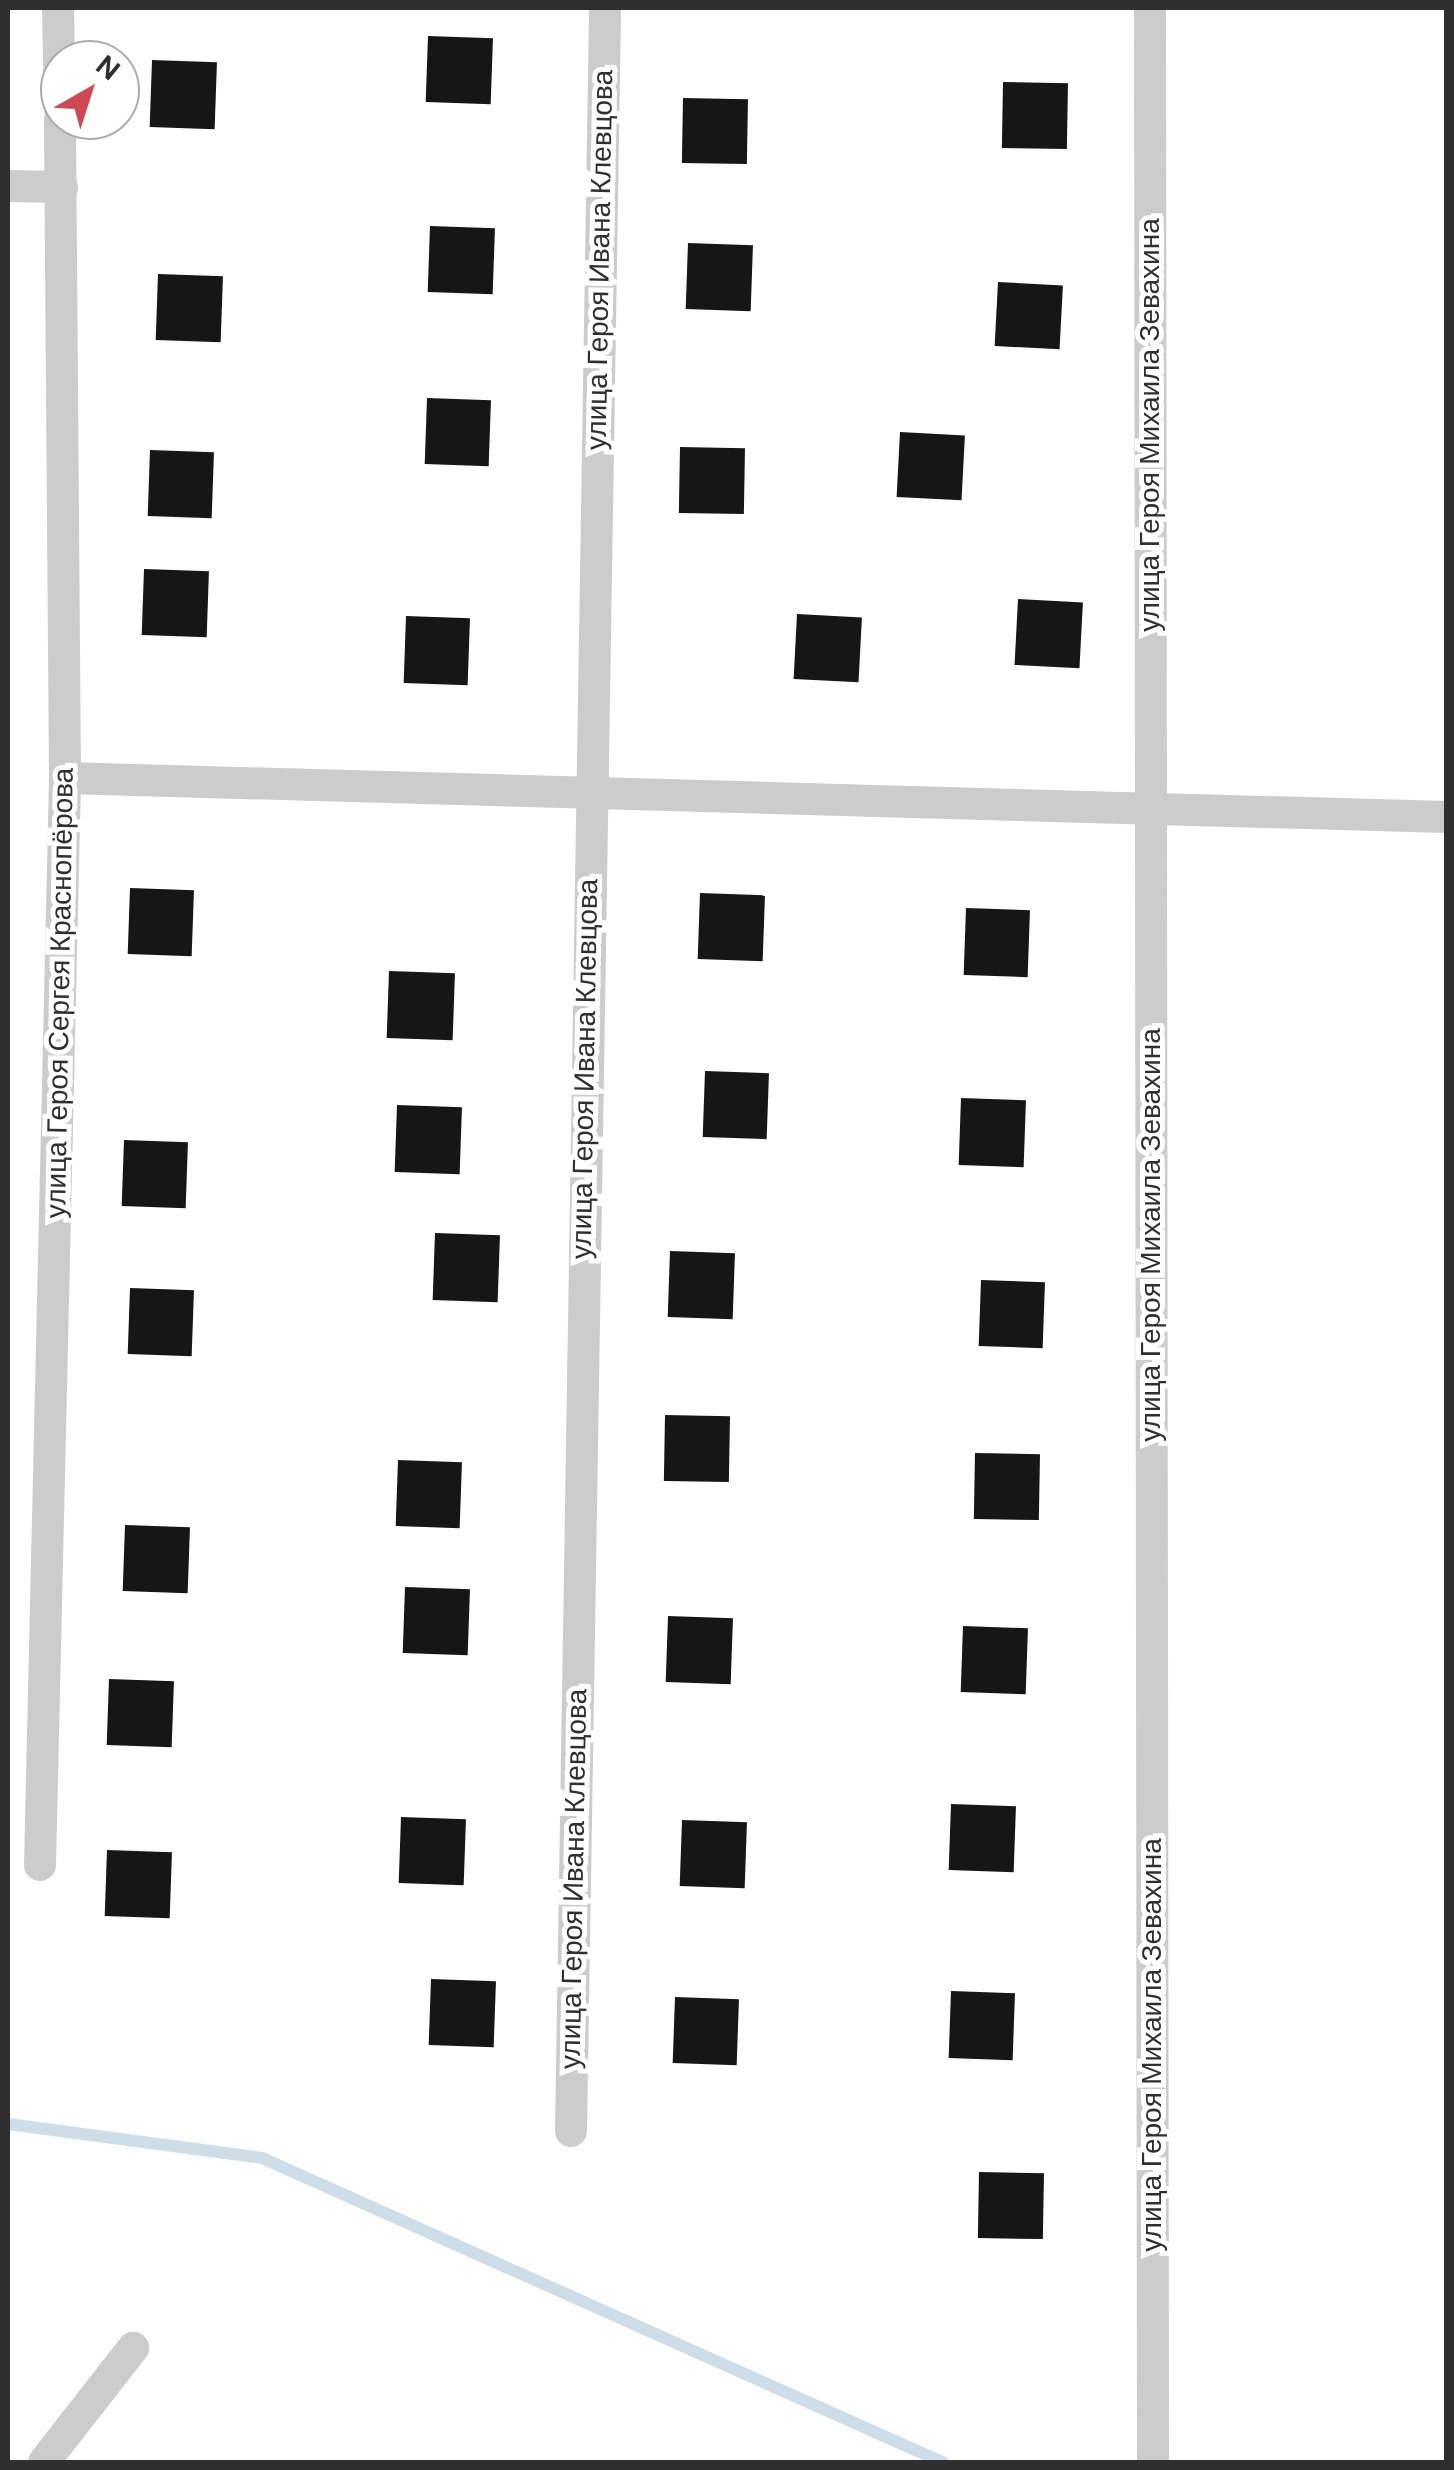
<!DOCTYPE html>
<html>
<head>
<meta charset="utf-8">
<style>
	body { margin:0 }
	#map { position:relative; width:1454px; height:2470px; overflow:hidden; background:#fff; font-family:"DM Sans",sans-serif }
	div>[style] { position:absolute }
	.stream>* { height:12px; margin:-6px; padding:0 6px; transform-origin:6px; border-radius:6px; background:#cedee8 }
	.building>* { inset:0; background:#161616; transform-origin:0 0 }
	.street>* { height:32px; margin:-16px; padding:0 16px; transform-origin:16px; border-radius:16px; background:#ccc }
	span { translate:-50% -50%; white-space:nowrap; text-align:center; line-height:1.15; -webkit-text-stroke:10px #fff; paint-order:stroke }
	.street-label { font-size:28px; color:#2f2f2f }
	.frame { position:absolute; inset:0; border:10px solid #2f2f2f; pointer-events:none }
	.north { position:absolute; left:40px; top:40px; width:100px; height:100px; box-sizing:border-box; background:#fff; border:2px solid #acacac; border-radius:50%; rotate:39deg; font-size:28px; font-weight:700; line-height:40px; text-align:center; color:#2f2f2f }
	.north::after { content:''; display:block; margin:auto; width:35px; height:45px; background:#d04854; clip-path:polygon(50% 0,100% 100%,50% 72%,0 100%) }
</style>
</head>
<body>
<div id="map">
	<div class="stream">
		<i style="left:8px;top:2124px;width:256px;rotate:7.6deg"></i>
		<i style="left:262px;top:2158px;width:745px;rotate:24.09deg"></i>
	</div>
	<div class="building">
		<i style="left:428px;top:36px;width:65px;height:66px;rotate:2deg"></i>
		<i style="left:152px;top:60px;width:65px;height:67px;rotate:2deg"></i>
		<i style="left:1003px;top:82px;width:65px;height:66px;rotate:1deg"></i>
		<i style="left:683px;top:98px;width:65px;height:65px;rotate:1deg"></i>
		<i style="left:430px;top:226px;width:65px;height:66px;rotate:2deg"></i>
		<i style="left:688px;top:243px;width:65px;height:66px;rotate:2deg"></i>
		<i style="left:158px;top:274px;width:65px;height:66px;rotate:2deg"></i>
		<i style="left:998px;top:282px;width:65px;height:64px;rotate:3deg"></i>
		<i style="left:427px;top:398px;width:64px;height:66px;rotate:2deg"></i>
		<i style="left:900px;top:432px;width:65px;height:65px;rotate:3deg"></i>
		<i style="left:680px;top:447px;width:65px;height:66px;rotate:1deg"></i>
		<i style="left:150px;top:450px;width:64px;height:66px;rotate:2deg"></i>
		<i style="left:144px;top:569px;width:65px;height:66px;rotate:2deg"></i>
		<i style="left:1018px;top:599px;width:65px;height:66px;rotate:3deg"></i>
		<i style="left:797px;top:614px;width:65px;height:65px;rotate:3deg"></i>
		<i style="left:406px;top:616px;width:64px;height:67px;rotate:2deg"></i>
		<i style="left:130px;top:888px;width:64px;height:66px;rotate:2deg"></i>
		<i style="left:700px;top:893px;width:65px;height:66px;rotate:2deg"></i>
		<i style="left:966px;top:908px;width:64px;height:67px;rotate:2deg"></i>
		<i style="left:389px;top:971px;width:66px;height:67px;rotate:2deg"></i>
		<i style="left:705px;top:1071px;width:64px;height:66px;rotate:2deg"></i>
		<i style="left:961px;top:1098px;width:65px;height:67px;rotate:2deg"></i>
		<i style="left:397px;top:1105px;width:65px;height:67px;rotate:2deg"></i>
		<i style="left:124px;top:1140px;width:64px;height:66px;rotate:2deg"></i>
		<i style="left:435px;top:1233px;width:65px;height:67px;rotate:2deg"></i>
		<i style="left:670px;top:1251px;width:65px;height:66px;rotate:2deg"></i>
		<i style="left:981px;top:1280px;width:64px;height:66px;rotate:2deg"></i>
		<i style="left:130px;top:1288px;width:64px;height:66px;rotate:2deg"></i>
		<i style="left:665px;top:1415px;width:65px;height:66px;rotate:1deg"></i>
		<i style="left:975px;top:1453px;width:65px;height:66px;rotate:1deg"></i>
		<i style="left:398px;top:1460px;width:64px;height:66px;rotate:2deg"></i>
		<i style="left:125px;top:1525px;width:65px;height:66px;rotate:2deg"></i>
		<i style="left:405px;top:1587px;width:65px;height:66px;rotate:2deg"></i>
		<i style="left:668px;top:1616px;width:65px;height:66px;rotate:2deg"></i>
		<i style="left:963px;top:1626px;width:65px;height:66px;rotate:2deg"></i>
		<i style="left:109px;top:1679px;width:65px;height:66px;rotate:2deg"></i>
		<i style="left:951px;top:1804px;width:65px;height:66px;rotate:2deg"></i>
		<i style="left:401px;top:1817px;width:65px;height:66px;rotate:2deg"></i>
		<i style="left:682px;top:1820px;width:65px;height:66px;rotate:2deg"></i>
		<i style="left:107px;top:1850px;width:65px;height:66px;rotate:2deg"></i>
		<i style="left:431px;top:1979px;width:65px;height:66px;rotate:2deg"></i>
		<i style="left:951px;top:1991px;width:64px;height:67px;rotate:2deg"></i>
		<i style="left:675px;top:1997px;width:64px;height:66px;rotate:2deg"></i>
		<i style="left:979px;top:2172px;width:65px;height:66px;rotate:1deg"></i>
	</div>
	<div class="street">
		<i style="left:58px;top:8px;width:101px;rotate:88.9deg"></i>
		<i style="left:1150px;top:8px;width:2454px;rotate:89.93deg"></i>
		<i style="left:8px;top:186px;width:54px;rotate:1.1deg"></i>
		<i style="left:65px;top:778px;width:1382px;rotate:1.62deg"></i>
		<i style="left:40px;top:1865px;width:1087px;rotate:-88.68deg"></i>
		<i style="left:65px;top:778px;width:658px;rotate:-90.44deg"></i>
		<i style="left:571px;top:2131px;width:2123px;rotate:-89.08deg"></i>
		<i style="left:44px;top:2462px;width:145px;rotate:-52deg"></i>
	</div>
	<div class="street-label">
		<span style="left:600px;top:260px;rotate:-89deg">улица Героя Ивана Клевцова</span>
		<span style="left:1150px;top:425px;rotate:-90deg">улица Героя Михаила Зевахина</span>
		<span style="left:60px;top:993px;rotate:-89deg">улица Героя Сергея Краснопёрова</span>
		<span style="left:585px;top:1069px;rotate:-89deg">улица Героя Ивана Клевцова</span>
		<span style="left:1151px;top:1235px;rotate:-90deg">улица Героя Михаила Зевахина</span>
		<span style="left:574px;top:1879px;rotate:-89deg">улица Героя Ивана Клевцова</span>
		<span style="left:1152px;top:2045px;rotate:-90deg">улица Героя Михаила Зевахина</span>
	</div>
	<div class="frame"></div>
	<div class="north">N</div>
</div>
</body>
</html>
